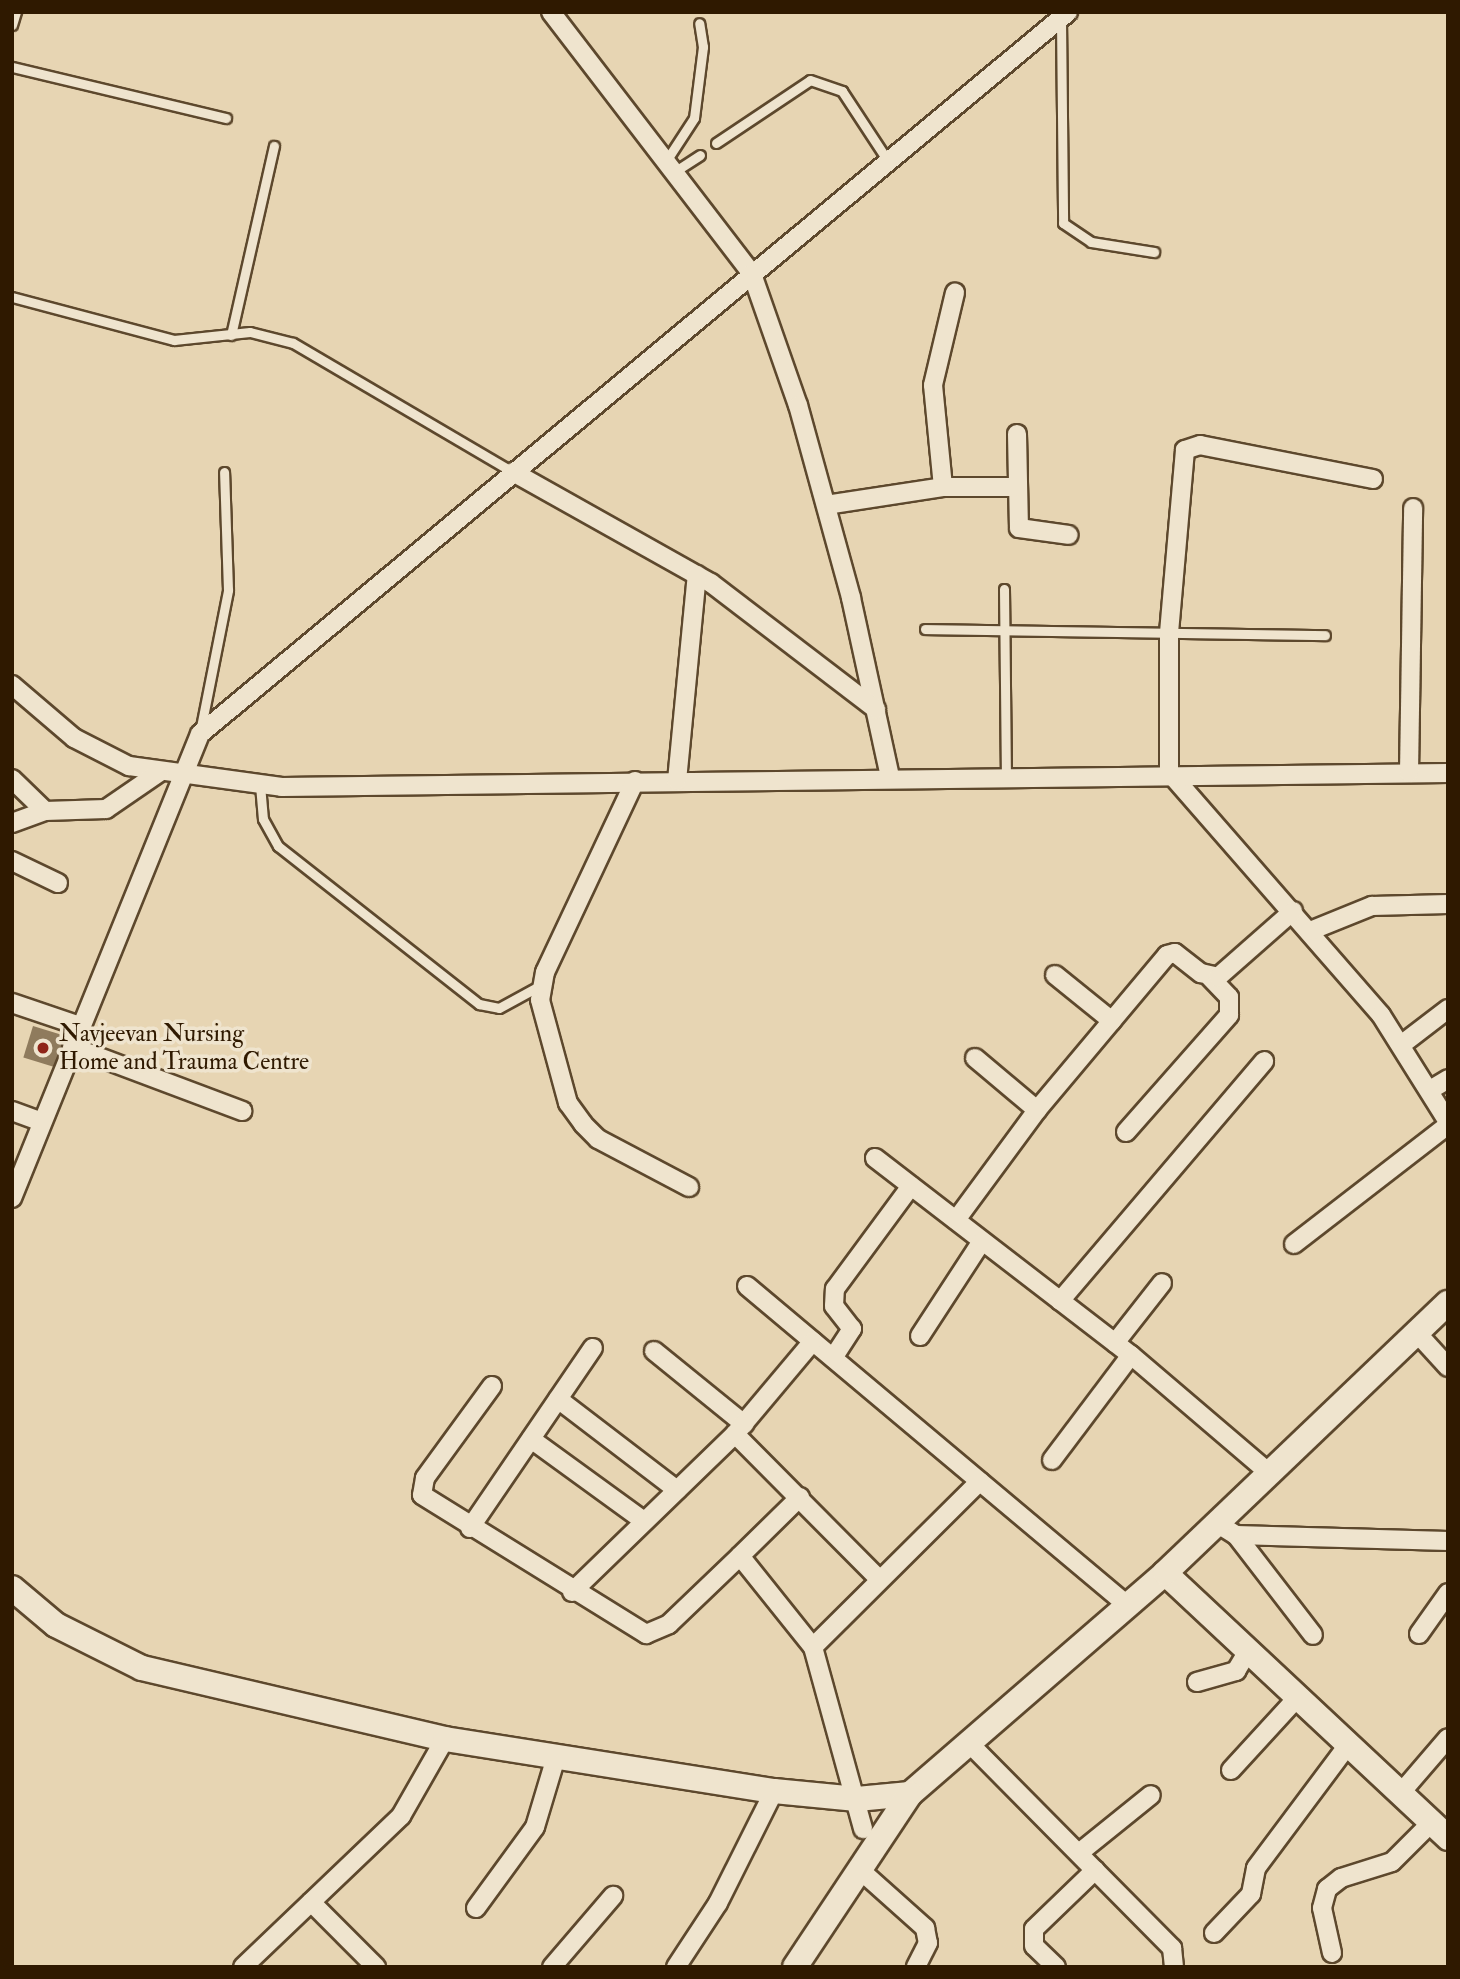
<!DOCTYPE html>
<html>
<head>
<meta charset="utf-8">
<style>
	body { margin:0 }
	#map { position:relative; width:1460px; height:1979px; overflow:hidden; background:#e7d5b3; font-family:"IM FELL Double Pica",serif }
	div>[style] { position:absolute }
	.building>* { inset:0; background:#8f7b5d; transform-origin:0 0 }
	.roads { filter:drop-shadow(2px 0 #5d482d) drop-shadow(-2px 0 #5d482d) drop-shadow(0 2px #5d482d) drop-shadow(0 -2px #5d482d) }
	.lane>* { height:9px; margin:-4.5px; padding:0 4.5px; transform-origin:4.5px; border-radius:4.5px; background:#efe4ce }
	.street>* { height:18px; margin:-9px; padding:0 9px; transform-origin:9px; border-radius:9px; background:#efe4ce }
	.secondary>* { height:24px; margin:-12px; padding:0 12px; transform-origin:12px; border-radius:12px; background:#efe4ce }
	.dots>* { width:19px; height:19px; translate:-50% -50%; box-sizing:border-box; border:4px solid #efe4ce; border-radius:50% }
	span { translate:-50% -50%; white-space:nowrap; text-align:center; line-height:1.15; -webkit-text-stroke:7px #efe4ce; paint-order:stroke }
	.poi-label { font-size:24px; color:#2f1900 }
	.left { translate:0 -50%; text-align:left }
	.frame { position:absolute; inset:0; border:14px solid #2f1900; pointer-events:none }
</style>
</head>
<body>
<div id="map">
	<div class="building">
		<i style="left:33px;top:1026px;width:34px;height:33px;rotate:17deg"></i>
	</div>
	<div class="roads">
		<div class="lane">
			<i style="left:1061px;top:20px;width:203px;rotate:89.4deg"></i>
			<i style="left:1063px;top:223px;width:34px;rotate:34deg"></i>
			<i style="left:1091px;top:242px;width:64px;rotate:9deg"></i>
			<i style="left:12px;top:25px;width:14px;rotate:-73deg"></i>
			<i style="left:12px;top:67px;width:220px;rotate:13.4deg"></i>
			<i style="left:716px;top:143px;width:113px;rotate:-33.8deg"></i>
			<i style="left:810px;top:80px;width:34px;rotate:19deg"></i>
			<i style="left:842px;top:91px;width:84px;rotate:56.7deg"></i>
			<i style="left:666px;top:161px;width:51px;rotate:-56.9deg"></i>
			<i style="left:694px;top:118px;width:72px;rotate:-82.8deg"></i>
			<i style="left:703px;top:47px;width:24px;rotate:-99deg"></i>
			<i style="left:674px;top:172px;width:31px;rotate:-33deg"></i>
			<i style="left:12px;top:297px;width:168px;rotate:14.9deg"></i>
			<i style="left:174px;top:340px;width:76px;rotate:-6deg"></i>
			<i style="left:250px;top:332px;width:44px;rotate:14.3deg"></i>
			<i style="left:293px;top:343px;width:255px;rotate:30.4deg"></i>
			<i style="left:231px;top:335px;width:194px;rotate:-77.2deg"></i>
			<i style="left:1004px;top:589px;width:186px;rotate:89.4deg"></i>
			<i style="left:925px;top:629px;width:400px;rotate:0.9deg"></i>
			<i style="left:200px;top:732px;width:145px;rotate:-78.8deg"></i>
			<i style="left:228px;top:590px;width:118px;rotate:-91.9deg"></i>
			<i style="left:260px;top:785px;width:34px;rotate:85deg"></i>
			<i style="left:263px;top:819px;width:31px;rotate:61deg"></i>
			<i style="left:278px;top:846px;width:256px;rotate:38.2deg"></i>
			<i style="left:479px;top:1004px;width:20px;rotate:11deg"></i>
			<i style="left:499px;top:1008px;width:48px;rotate:-28.7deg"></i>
		</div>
		<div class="street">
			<i style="left:551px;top:12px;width:330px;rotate:52.5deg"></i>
			<i style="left:752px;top:274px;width:139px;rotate:70.7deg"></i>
			<i style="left:798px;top:405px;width:200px;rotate:74.6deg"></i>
			<i style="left:851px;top:598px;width:183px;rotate:77.7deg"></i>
			<i style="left:1017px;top:434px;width:94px;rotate:88.8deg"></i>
			<i style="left:1019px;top:528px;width:50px;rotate:8deg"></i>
			<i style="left:513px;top:472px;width:227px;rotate:29.3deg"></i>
			<i style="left:711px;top:583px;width:208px;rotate:37.4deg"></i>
			<i style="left:1373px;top:479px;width:176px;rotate:-168.9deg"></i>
			<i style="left:1200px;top:445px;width:16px;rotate:162deg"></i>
			<i style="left:1185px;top:450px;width:184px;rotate:95deg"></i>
			<i style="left:1169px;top:633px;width:139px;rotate:90deg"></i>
			<i style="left:1169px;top:772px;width:322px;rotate:48.9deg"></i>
			<i style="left:1381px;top:1015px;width:126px;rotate:57.9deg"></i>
			<i style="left:943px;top:487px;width:102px;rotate:-95.6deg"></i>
			<i style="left:933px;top:385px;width:95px;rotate:-76.6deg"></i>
			<i style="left:826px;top:505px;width:118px;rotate:-8.7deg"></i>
			<i style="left:943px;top:487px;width:73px"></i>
			<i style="left:12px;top:685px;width:82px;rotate:40.5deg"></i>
			<i style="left:74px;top:738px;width:62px;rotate:27deg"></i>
			<i style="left:129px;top:766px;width:154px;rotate:7.8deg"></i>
			<i style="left:282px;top:787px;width:1166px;rotate:-0.69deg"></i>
			<i style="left:1409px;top:773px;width:265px;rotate:-89.1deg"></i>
			<i style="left:12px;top:779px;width:46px;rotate:44.1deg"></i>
			<i style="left:635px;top:781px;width:211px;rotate:115.2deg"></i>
			<i style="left:545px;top:972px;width:28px;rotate:100deg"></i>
			<i style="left:540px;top:1000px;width:107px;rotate:74.8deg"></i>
			<i style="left:568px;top:1103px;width:26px;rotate:54deg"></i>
			<i style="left:583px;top:1124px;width:21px;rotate:45deg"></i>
			<i style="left:598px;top:1139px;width:103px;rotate:27.8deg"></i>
			<i style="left:677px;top:781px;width:207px;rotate:-84.5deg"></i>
			<i style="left:12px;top:823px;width:35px;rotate:-20deg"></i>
			<i style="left:45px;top:811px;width:61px;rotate:-1.9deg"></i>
			<i style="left:106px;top:809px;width:65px;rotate:-34.4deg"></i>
			<i style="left:12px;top:861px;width:51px;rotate:25.6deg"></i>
			<i style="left:1310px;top:931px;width:67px;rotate:-22deg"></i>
			<i style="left:1372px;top:906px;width:76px;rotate:-1.5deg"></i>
			<i style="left:1055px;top:975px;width:73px;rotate:38.9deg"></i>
			<i style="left:12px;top:1003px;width:72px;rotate:18.7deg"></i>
			<i style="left:1401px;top:1045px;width:59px;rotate:-37.5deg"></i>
			<i style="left:72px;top:1047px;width:182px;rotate:20.6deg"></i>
			<i style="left:975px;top:1058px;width:81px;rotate:40deg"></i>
			<i style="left:1430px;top:1090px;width:21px;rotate:-31deg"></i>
			<i style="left:12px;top:1111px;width:32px;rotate:20deg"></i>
			<i style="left:1126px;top:1132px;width:156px;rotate:-48.6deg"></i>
			<i style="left:1229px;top:1015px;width:18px;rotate:-90deg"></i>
			<i style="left:1229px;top:997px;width:28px;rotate:-134deg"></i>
			<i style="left:875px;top:1158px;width:323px;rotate:37.6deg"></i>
			<i style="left:1131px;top:1355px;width:180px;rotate:40.5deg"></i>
			<i style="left:12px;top:1198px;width:501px;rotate:-67.94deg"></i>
			<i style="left:200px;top:734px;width:1129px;rotate:-39.75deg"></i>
			<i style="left:956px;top:1220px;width:137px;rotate:-53.6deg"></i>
			<i style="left:1037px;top:1110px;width:202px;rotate:-50deg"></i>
			<i style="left:1167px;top:955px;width:8px;rotate:-14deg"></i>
			<i style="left:1175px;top:953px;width:33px;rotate:38deg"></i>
			<i style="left:1201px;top:973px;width:17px;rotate:13deg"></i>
			<i style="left:1218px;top:977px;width:100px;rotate:-41.3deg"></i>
			<i style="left:1294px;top:1244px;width:195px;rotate:-37.7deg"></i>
			<i style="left:747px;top:1286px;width:496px;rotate:40deg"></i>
			<i style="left:1060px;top:1301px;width:315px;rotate:-49.6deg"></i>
			<i style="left:1417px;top:1333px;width:46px;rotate:47.6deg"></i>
			<i style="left:920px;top:1336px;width:113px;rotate:-56.9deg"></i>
			<i style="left:1115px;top:1343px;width:76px;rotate:-51.9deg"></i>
			<i style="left:654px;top:1351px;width:116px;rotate:39deg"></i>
			<i style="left:833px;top:1358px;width:35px;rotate:-57deg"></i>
			<i style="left:852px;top:1329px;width:29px;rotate:-128deg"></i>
			<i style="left:834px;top:1306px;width:17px;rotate:-87deg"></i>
			<i style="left:835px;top:1289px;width:128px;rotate:-53.6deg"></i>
			<i style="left:492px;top:1386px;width:114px;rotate:126.1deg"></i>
			<i style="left:425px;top:1478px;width:17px;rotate:100deg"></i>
			<i style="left:422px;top:1495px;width:264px;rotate:31.8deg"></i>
			<i style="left:646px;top:1634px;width:25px;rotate:-23deg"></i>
			<i style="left:669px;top:1624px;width:98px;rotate:-43.8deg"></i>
			<i style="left:740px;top:1556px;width:117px;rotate:51.3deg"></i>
			<i style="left:813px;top:1647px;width:189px;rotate:74.6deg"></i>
			<i style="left:558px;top:1399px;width:150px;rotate:37.4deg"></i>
			<i style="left:735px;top:1434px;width:204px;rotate:45.2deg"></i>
			<i style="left:531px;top:1439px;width:140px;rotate:36deg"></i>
			<i style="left:1052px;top:1460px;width:131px;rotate:-53deg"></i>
			<i style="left:1215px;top:1522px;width:25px;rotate:32deg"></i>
			<i style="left:1236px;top:1535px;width:212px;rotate:1.6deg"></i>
			<i style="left:470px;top:1528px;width:218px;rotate:-55.7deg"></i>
			<i style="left:1236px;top:1535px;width:126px;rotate:52.4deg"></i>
			<i style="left:740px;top:1556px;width:84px;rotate:-44.5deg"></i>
			<i style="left:572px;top:1592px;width:227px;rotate:-44.1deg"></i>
			<i style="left:735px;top:1434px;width:121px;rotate:-50deg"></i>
			<i style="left:1419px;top:1634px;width:50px;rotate:-54.7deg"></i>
			<i style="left:813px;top:1647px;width:235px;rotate:-44.8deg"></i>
			<i style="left:1197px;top:1682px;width:41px;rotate:-15.8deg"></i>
			<i style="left:1236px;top:1671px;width:26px;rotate:-59deg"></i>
			<i style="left:969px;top:1743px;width:289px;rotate:45.3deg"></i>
			<i style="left:1172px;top:1948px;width:19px;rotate:84deg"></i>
			<i style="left:1231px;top:1770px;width:99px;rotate:-47.5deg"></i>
			<i style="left:1399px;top:1795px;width:75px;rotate:-49.3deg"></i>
			<i style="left:1079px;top:1853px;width:92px;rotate:-38.9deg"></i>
			<i style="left:859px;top:1869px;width:89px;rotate:41.8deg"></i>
			<i style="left:925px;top:1928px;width:15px;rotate:79deg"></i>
			<i style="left:928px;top:1943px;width:27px;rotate:117deg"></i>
			<i style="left:311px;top:1902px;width:92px;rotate:45deg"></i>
			<i style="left:476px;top:1908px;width:100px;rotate:-53.9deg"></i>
			<i style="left:535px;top:1827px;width:73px;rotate:-73.3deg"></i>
			<i style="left:1214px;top:1933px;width:54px;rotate:-46.5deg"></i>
			<i style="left:1251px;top:1894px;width:26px;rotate:-79deg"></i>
			<i style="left:1256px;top:1868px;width:154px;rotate:-53.2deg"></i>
			<i style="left:1332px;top:1953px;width:46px;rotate:-102.5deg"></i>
			<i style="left:1322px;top:1908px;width:20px;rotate:-75deg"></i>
			<i style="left:1327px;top:1889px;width:18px;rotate:-38deg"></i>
			<i style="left:1341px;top:1878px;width:53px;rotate:-17.4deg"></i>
			<i style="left:1392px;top:1862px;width:55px;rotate:-45deg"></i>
			<i style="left:243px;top:1967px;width:219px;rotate:-43.7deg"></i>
			<i style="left:401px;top:1816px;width:89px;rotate:-60.3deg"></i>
			<i style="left:552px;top:1967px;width:94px;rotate:-49.3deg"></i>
			<i style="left:676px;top:1967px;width:77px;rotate:-56.7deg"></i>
			<i style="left:718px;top:1903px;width:125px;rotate:-63.4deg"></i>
			<i style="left:1056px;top:1967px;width:30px;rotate:-136deg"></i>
			<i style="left:1034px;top:1946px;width:17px;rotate:-90deg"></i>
			<i style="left:1034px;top:1929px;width:85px;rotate:-44deg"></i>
		</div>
		<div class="secondary">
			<i style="left:1165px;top:1573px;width:388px;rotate:43.1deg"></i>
			<i style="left:12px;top:1588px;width:57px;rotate:40.1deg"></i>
			<i style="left:56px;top:1625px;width:96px;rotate:26.6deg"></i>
			<i style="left:142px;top:1668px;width:311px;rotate:13.2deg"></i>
			<i style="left:445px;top:1739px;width:333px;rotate:9deg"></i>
			<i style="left:774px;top:1791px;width:83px;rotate:5.5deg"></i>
			<i style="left:857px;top:1799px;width:53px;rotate:-5.4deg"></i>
			<i style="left:910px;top:1794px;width:337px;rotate:-40.9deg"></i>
			<i style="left:1165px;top:1573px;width:391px;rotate:-43.7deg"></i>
			<i style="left:795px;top:1967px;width:208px;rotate:-56.4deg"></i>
		</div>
	</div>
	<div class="dots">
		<i style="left:43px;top:1048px;background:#8f2418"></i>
	</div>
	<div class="poi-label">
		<span class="left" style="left:59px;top:1048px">Navjeevan Nursing<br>Home and Trauma Centre</span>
	</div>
	<div class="frame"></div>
</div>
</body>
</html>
